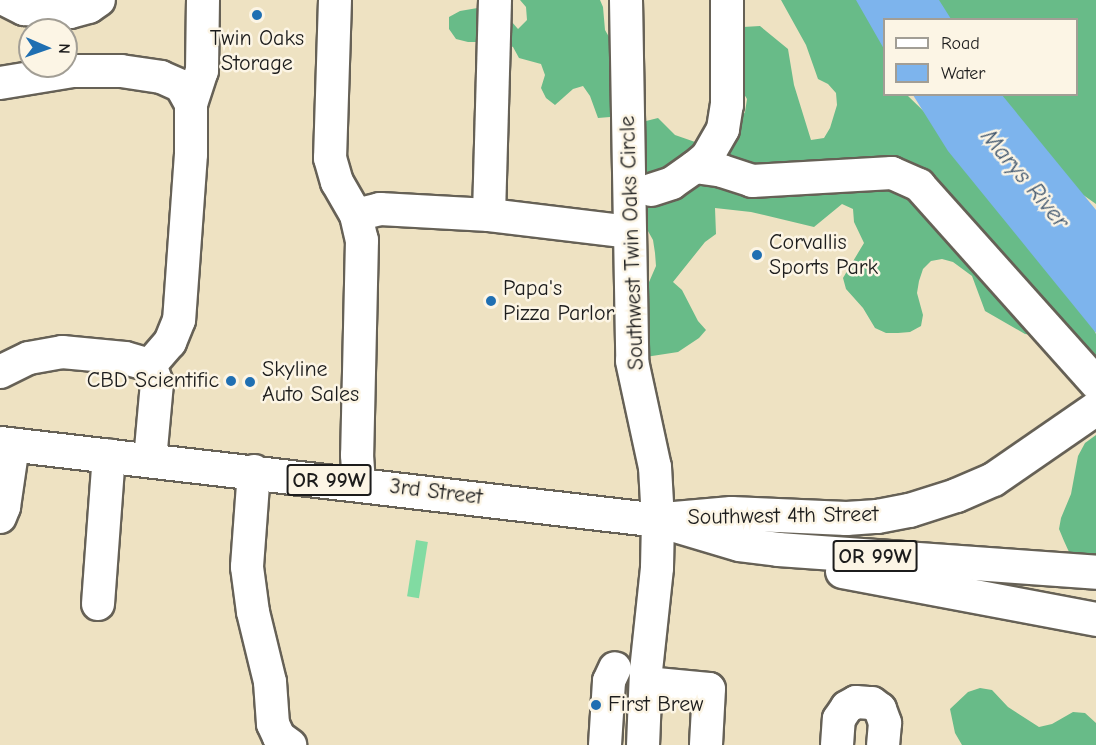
<!DOCTYPE html>
<html>
<head>
<meta charset="utf-8">
<style>
	body { margin:0 }
	#map { position:relative; width:1096px; height:745px; overflow:hidden; background:#eee2c2; font-family:"Comic Neue",sans-serif }
	div>[style] { position:absolute }
	.green>* { inset:0; background:#81dba2; transform-origin:0 0 }
	.forest>* { inset:0; background:#68bb88 }
	.water>* { inset:0; background:#7db4ed }
	.roads { filter:drop-shadow(2px 0 #666156) drop-shadow(-2px 0 #666156) drop-shadow(0 2px #666156) drop-shadow(0 -2px #666156) }
	.minor>* { height:32px; margin:-16px; padding:0 16px; transform-origin:16px; border-radius:16px; background:#fff }
	.highway>* { height:33px; margin:-16.5px; padding:0 16.5px; transform-origin:16.5px; border-radius:16.5px; background:#fff }
	.dots>* { width:16px; height:16px; translate:-50% -50%; box-sizing:border-box; border:3px solid #fcf5e5; border-radius:50% }
	span { translate:-50% -50%; white-space:nowrap; text-align:center; line-height:1.15; -webkit-text-stroke:5px #fcf5e5; paint-order:stroke }
	.shield-label span { padding:2px 4px; background:#fcf5e5; border:2px solid; border-radius:4px; -webkit-text-stroke-width:0 }
	.shield-label { font-size:21px; color:#1c1c1c; font-weight:700 }
	.poi-label { font-size:22px; color:#1c1c1c }
	.left { translate:0 -50%; text-align:left }
	.right { translate:-100% -50%; text-align:right }
	.street-label { font-size:22px; color:#1c1c1c }
	.water-label { font-size:24px; color:#435970; font-style:italic }
	.legend { position:absolute; left:883px; top:18px; width:195px; height:78px; box-sizing:border-box; background:#fcf5e5; border:2px solid #a29e95; margin:0; padding:8px 10px; list-style:none; font-size:18px; color:#1c1c1c }
	.legend li { display:flex; align-items:center; gap:12px; height:30px }
	.legend b { width:30px; border:2px solid #a29e95 }
	.north { position:absolute; left:18px; top:18px; width:60px; height:60px; box-sizing:border-box; background:#fcf5e5; border:2px solid #a29e95; border-radius:50%; rotate:92deg; font-size:16px; font-weight:700; line-height:24px; text-align:center; color:#1c1c1c }
	.north::after { content:''; display:block; margin:auto; width:21px; height:27px; background:#1f6fb2; clip-path:polygon(50% 0,100% 100%,50% 72%,0 100%) }
</style>
</head>
<body>
<div id="map">
	<div class="green">
		<i style="left:416px;top:540px;width:12px;height:57px;rotate:9deg"></i>
	</div>
	<div class="forest">
		<i style="clip-path:polygon(520px 0,600px 0,603px 7px,605px 30px,623px 61px,610px 117px,598px 118px,590px 96px,583px 86px,573px 89px,555px 105px,546px 98px,541px 88px,545px 75px,541px 64px,519px 58px,513px 47px,502px 42px,468px 42px,456px 39px,449px 29px,449px 17px,460px 11px,495px 5px,506px 10px,511px 21px,518px 29px,527px 20px,526px 7px)"></i>
		<i style="clip-path:polygon(781px 0,877px 0,884px 20px,884px 94px,907px 95px,975px 161px,1090px 321px,1096px 334px,1096px 398px,1048px 337px,1025px 334px,985px 311px,972px 276px,953px 262px,942px 259px,931px 261px,923px 269px,919px 281px,917px 293px,923px 315px,921px 326px,910px 332px,898px 333px,886px 333px,875px 328px,863px 308px,846px 289px,843px 278px,864px 243px,854px 222px,853px 209px,842px 204px,814px 227px,751px 212px,715px 208px,716px 234px,705px 242px,673px 282px,682px 290px,698px 321px,706px 330px,699px 338px,678px 352px,639px 358px,646px 289px,656px 266px,655px 253px,653px 240px,635px 208px,630px 151px,646px 121px,658px 118px,675px 135px,698px 143px,729px 166px,725px 143px,745px 112px,747px 99px,741px 89px,743px 27px,760px 26px,788px 49px,794px 85px,811px 140px,824px 138px,830px 128px,837px 105px,836px 93px,828px 84px,818px 79px,806px 45px)"></i>
		<i style="clip-path:polygon(906px 0,1096px 0,1096px 204px,1062px 180px,977px 95px,1076px 94px,1076px 20px,920px 19px)"></i>
		<i style="clip-path:polygon(1096px 435px,1096px 558px,1077px 560px,1069px 552px,1064px 541px,1059px 529px,1061px 518px,1071px 494px,1078px 456px,1085px 443px)"></i>
		<i style="clip-path:polygon(980px 688px,992px 690px,1008px 707px,1039px 727px,1052px 724px,1073px 712px,1085px 713px,1096px 723px,1096px 745px,962px 745px,955px 733px,950px 709px,968px 692px)"></i>
	</div>
	<div class="water">
		<i style="clip-path:polygon(856px 0,939px 0,951px 19px,884px 20px,884px 49px)"></i>
		<i style="clip-path:polygon(913px 95px,1002px 95px,1096px 210px,1096px 333px,948px 151px)"></i>
	</div>
	<div class="roads">
		<div class="minor">
			<i style="left:6px;top:0;width:20px;rotate:27deg"></i>
			<i style="left:24px;top:9px;width:46px;rotate:3.7deg"></i>
			<i style="left:70px;top:12px;width:20px;rotate:-15deg"></i>
			<i style="left:89px;top:7px;width:12px;rotate:-35deg"></i>
			<i style="left:335px;top:0;width:158px;rotate:91.8deg"></i>
			<i style="left:330px;top:158px;width:25px;rotate:74deg"></i>
			<i style="left:337px;top:182px;width:38px;rotate:60deg"></i>
			<i style="left:356px;top:215px;width:26px;rotate:77deg"></i>
			<i style="left:362px;top:240px;width:215px;rotate:91.3deg"></i>
			<i style="left:357px;top:455px;width:28px;rotate:86deg"></i>
			<i style="left:626px;top:0;width:361px;rotate:89deg"></i>
			<i style="left:632px;top:361px;width:108px;rotate:77.8deg"></i>
			<i style="left:655px;top:467px;width:53px;rotate:86.8deg"></i>
			<i style="left:658px;top:520px;width:48px;rotate:91.2deg"></i>
			<i style="left:657px;top:568px;width:104px;rotate:96.1deg"></i>
			<i style="left:646px;top:671px;width:74px;rotate:92.3deg"></i>
			<i style="left:0;top:83px;width:74px;rotate:-9.3deg"></i>
			<i style="left:73px;top:71px;width:48px"></i>
			<i style="left:121px;top:71px;width:40px;rotate:8.5deg"></i>
			<i style="left:161px;top:77px;width:22px;rotate:24deg"></i>
			<i style="left:181px;top:86px;width:21px;rotate:61deg"></i>
			<i style="left:191px;top:104px;width:50px;rotate:90deg"></i>
			<i style="left:191px;top:154px;width:166px;rotate:94.1deg"></i>
			<i style="left:179px;top:320px;width:24px;rotate:112deg"></i>
			<i style="left:170px;top:342px;width:30px;rotate:131deg"></i>
			<i style="left:191px;top:104px;width:35px;rotate:-72deg"></i>
			<i style="left:202px;top:71px;width:71px;rotate:-89.2deg"></i>
			<i style="left:695px;top:167px;width:27px;rotate:8deg"></i>
			<i style="left:722px;top:171px;width:32px;rotate:18deg"></i>
			<i style="left:752px;top:181px;width:140px;rotate:-3.3deg"></i>
			<i style="left:892px;top:173px;width:30px;rotate:24deg"></i>
			<i style="left:919px;top:185px;width:266px;rotate:48.2deg"></i>
			<i style="left:651px;top:190px;width:22px;rotate:-18deg"></i>
			<i style="left:672px;top:183px;width:28px;rotate:-35deg"></i>
			<i style="left:695px;top:167px;width:16px;rotate:-40deg"></i>
			<i style="left:707px;top:157px;width:32px;rotate:-60deg"></i>
			<i style="left:723px;top:129px;width:24px;rotate:-81deg"></i>
			<i style="left:727px;top:105px;width:105px;rotate:-90deg"></i>
			<i style="left:356px;top:215px;width:25px;rotate:-14deg"></i>
			<i style="left:380px;top:209px;width:109px;rotate:3.2deg"></i>
			<i style="left:489px;top:215px;width:141px;rotate:6.9deg"></i>
			<i style="left:489px;top:215px;width:215px;rotate:-88.4deg"></i>
			<i style="left:0;top:372px;width:32px;rotate:-26deg"></i>
			<i style="left:29px;top:358px;width:34px;rotate:-10deg"></i>
			<i style="left:62px;top:352px;width:63px;rotate:5.4deg"></i>
			<i style="left:125px;top:358px;width:26px;rotate:16deg"></i>
			<i style="left:150px;top:365px;width:19px;rotate:69deg"></i>
			<i style="left:157px;top:383px;width:77px;rotate:95.2deg"></i>
			<i style="left:254px;top:471px;width:96px;rotate:94.2deg"></i>
			<i style="left:247px;top:567px;width:45px;rotate:82.4deg"></i>
			<i style="left:253px;top:612px;width:72px;rotate:76.3deg"></i>
			<i style="left:270px;top:682px;width:42px;rotate:85.9deg"></i>
			<i style="left:273px;top:724px;width:14px;rotate:65deg"></i>
			<i style="left:279px;top:737px;width:14px;rotate:36deg"></i>
			<i style="left:0;top:517px;width:11px;rotate:-68deg"></i>
			<i style="left:4px;top:507px;width:63px;rotate:-81.7deg"></i>
			<i style="left:98px;top:604px;width:149px;rotate:-85.8deg"></i>
			<i style="left:646px;top:683px;width:63px;rotate:5.4deg"></i>
			<i style="left:709px;top:689px;width:56px;rotate:93.1deg"></i>
			<i style="left:605px;top:745px;width:64px;rotate:-86.4deg"></i>
			<i style="left:609px;top:681px;width:14px;rotate:-65deg"></i>
			<i style="left:837px;top:745px;width:26px;rotate:-86deg"></i>
			<i style="left:839px;top:719px;width:14px;rotate:-56deg"></i>
			<i style="left:847px;top:707px;width:10px;rotate:-29deg"></i>
			<i style="left:856px;top:702px;width:16px;rotate:4deg"></i>
			<i style="left:872px;top:703px;width:10px;rotate:37deg"></i>
			<i style="left:880px;top:709px;width:15px;rotate:70deg"></i>
			<i style="left:885px;top:723px;width:22px;rotate:95deg"></i>
		</div>
		<div class="highway">
			<i style="left:0;top:443px;width:662px;rotate:6.67deg"></i>
			<i style="left:658px;top:520px;width:84px;rotate:16.5deg"></i>
			<i style="left:739px;top:544px;width:39px;rotate:7deg"></i>
			<i style="left:778px;top:549px;width:319px;rotate:4.1deg"></i>
			<i style="left:674px;top:518px;width:57px;rotate:-5deg"></i>
			<i style="left:731px;top:513px;width:115px;rotate:2.5deg"></i>
			<i style="left:846px;top:518px;width:31px;rotate:-4deg"></i>
			<i style="left:877px;top:516px;width:33px;rotate:-11deg"></i>
			<i style="left:909px;top:510px;width:49px;rotate:-17.7deg"></i>
			<i style="left:956px;top:495px;width:40px;rotate:-23.4deg"></i>
			<i style="left:993px;top:479px;width:125px;rotate:-34.6deg"></i>
			<i style="left:842px;top:571px;width:258px;rotate:10.7deg"></i>
		</div>
	</div>
	<div class="dots">
		<i style="left:257px;top:15px;background:#1f6fb2"></i>
		<i style="left:757px;top:255px;background:#1f6fb2"></i>
		<i style="left:491px;top:301px;background:#1f6fb2"></i>
		<i style="left:231px;top:381px;background:#1f6fb2"></i>
		<i style="left:250px;top:382px;background:#1f6fb2"></i>
		<i style="left:596px;top:705px;background:#1f6fb2"></i>
	</div>
	<div class="shield-label">
		<span style="left:329px;top:480px">OR 99W</span>
		<span style="left:875px;top:556px">OR 99W</span>
	</div>
	<div class="poi-label">
		<span style="left:257px;top:51px">Twin Oaks<br>Storage</span>
		<span class="left" style="left:769px;top:255px">Corvallis<br>Sports Park</span>
		<span class="left" style="left:503px;top:301px">Papa's<br>Pizza Parlor</span>
		<span class="left" style="left:262px;top:382px">Skyline<br>Auto Sales</span>
		<span class="right" style="left:219px;top:381px">CBD Scientific</span>
		<span class="left" style="left:608px;top:705px">First Brew</span>
	</div>
	<div class="street-label">
		<span style="left:632px;top:243px;rotate:-92deg">Southwest Twin Oaks Circle</span>
		<span style="left:436px;top:492px;rotate:7deg">3rd Street</span>
		<span style="left:783px;top:516px;rotate:-1deg">Southwest 4th Street</span>
	</div>
	<div class="water-label">
		<span style="left:1025px;top:179px;rotate:50deg">Marys River</span>
	</div>
	<ul class="legend">
	<li><b style="height:8px;background:#fff"></b>Road</li>
	<li><b style="height:16px;background:#7db4ed"></b>Water</li>
	</ul>
	<div class="north">N</div>
</div>
</body>
</html>
